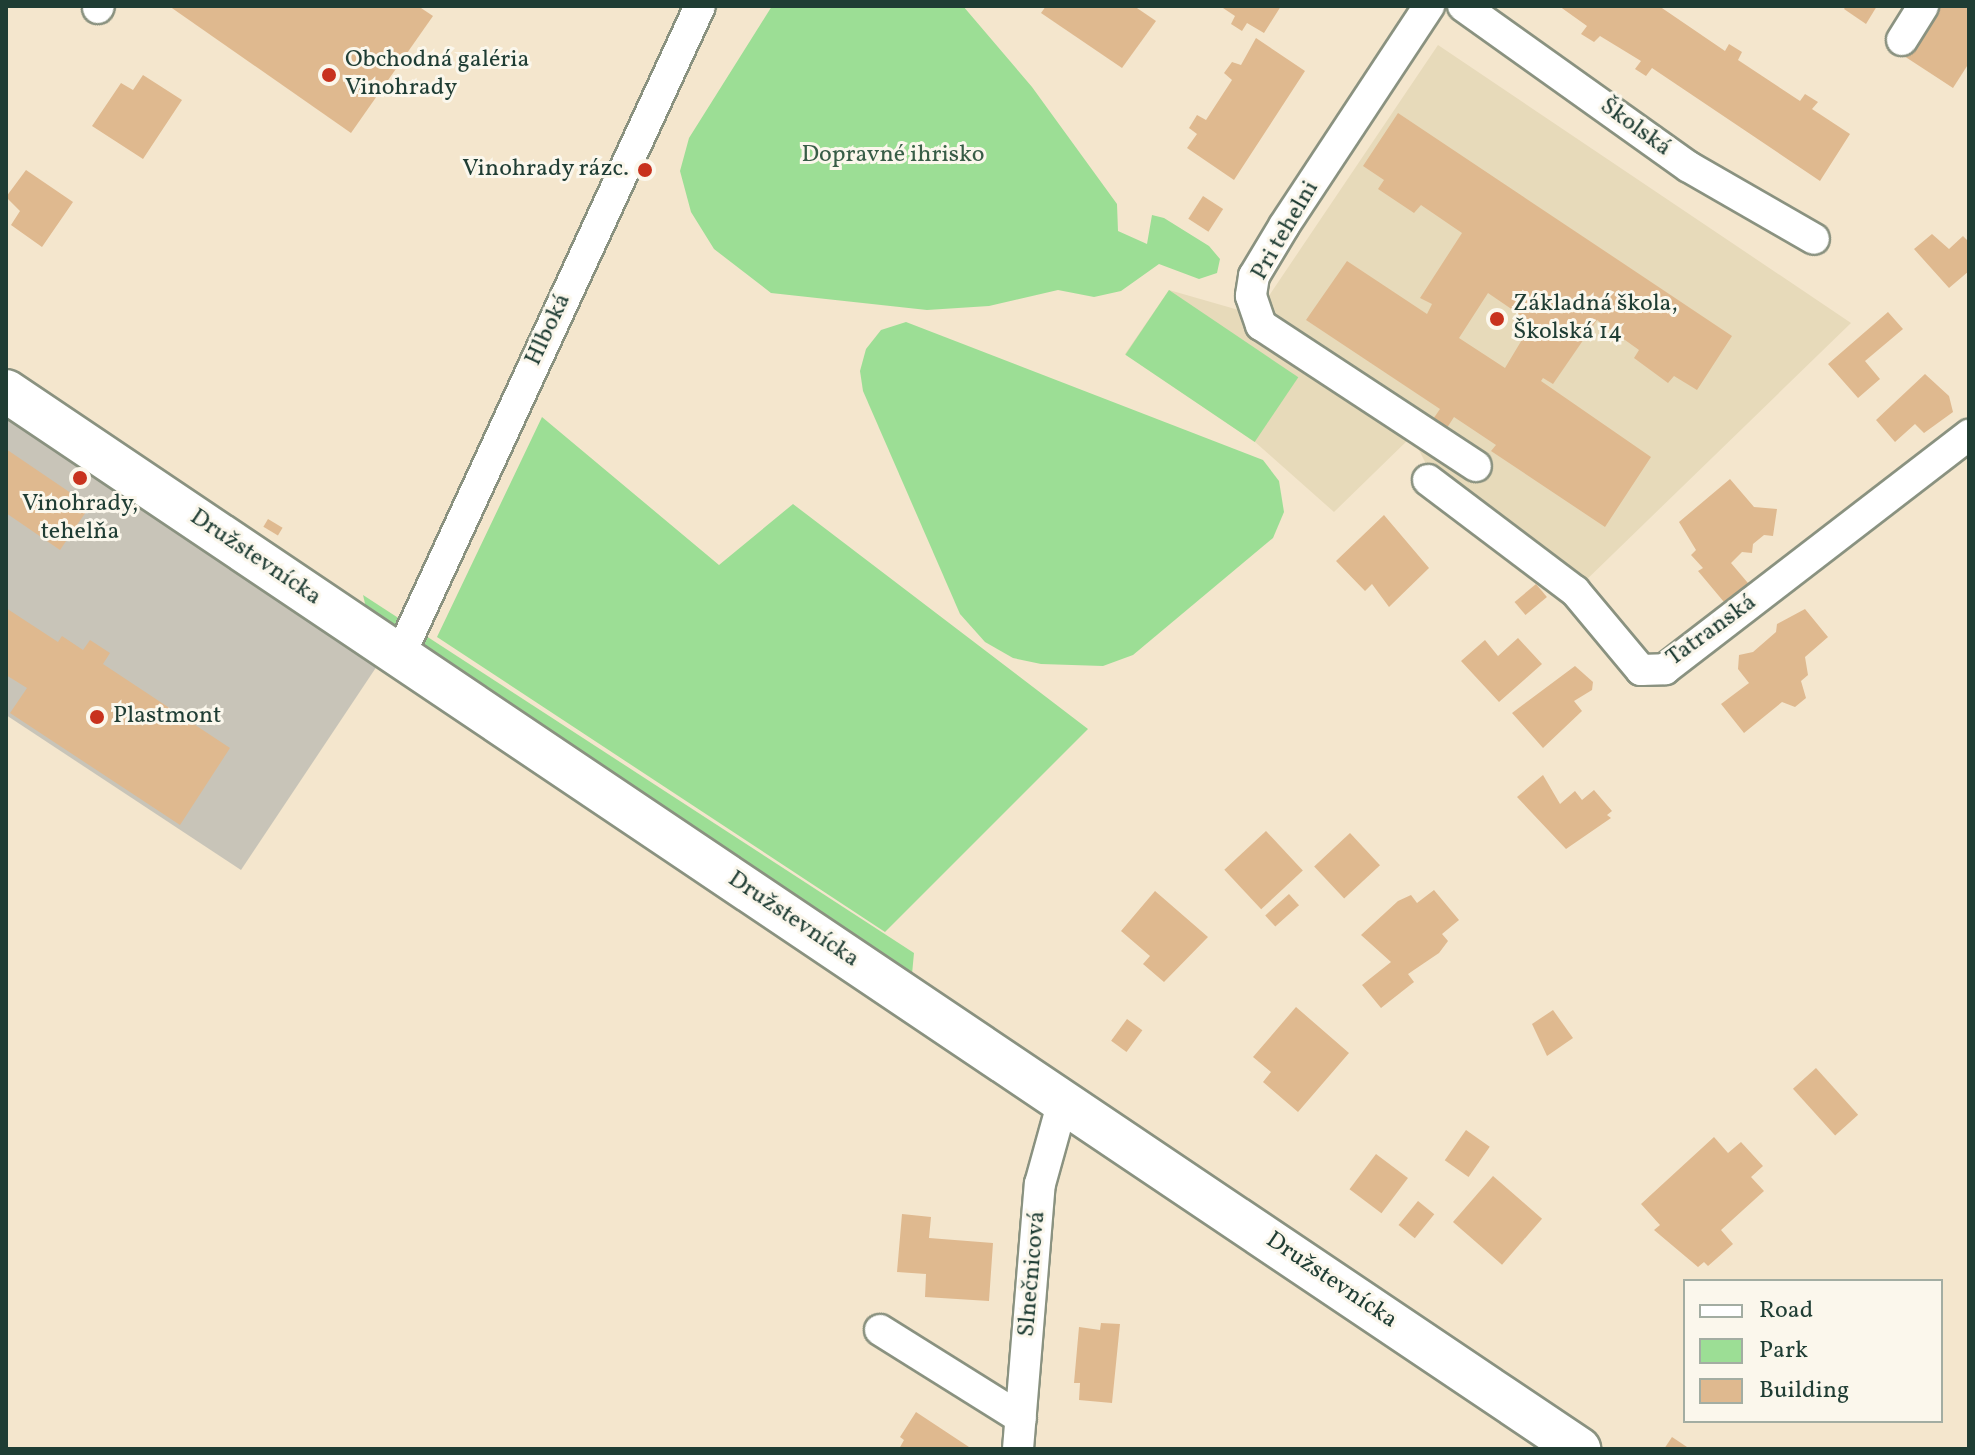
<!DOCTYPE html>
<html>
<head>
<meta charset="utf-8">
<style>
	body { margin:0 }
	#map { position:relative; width:1975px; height:1455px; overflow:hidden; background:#f4e6cd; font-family:Vollkorn,serif }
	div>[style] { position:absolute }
	.built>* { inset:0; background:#e7daba }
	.industrial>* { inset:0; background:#c8c4b8 }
	.green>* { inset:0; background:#9cde95; transform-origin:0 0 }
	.building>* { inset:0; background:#dfb98f; transform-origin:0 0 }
	.roads { filter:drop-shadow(2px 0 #8a9280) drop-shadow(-2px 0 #8a9280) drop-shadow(0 2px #8a9280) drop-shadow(0 -2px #8a9280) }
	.street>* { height:30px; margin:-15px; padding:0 15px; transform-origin:15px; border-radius:15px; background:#fff }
	.secondary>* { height:42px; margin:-21px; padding:0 21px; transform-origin:21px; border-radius:21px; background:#fff }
	.dots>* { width:22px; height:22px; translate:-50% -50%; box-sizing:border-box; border:4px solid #fbf7ec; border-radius:50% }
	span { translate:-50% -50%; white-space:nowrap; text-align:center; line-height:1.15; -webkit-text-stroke:6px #fbf7ec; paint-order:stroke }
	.poi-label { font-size:24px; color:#1f3d34 }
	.left { translate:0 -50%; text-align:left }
	.right { translate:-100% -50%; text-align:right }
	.street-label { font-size:24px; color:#1f3d34 }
	.park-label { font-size:24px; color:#385d47 }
	.frame { position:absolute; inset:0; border:8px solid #1f3d34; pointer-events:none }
	.legend { position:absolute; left:1683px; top:1279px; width:260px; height:144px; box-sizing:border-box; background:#fbf7ec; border:2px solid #a3ada2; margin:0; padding:10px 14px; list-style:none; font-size:24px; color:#1f3d34 }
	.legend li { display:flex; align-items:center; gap:16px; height:40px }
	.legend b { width:40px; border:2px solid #a3ada2 }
</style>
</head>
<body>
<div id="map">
	<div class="built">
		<i style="clip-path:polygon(1438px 45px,1851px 323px,1579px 587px,1429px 470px,1412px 436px,1334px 512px,1255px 442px,1125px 354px,1169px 290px,1256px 315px)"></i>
	</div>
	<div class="industrial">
		<i style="clip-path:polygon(6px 411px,379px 663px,241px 870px,6px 715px)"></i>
	</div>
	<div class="green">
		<i style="clip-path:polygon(772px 6px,963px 6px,1032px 87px,1117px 204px,1118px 231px,1147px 244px,1152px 215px,1164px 218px,1209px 246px,1220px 259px,1217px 273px,1199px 279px,1159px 264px,1121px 291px,1094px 297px,1058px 290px,989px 306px,927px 310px,771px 293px,714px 249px,691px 212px,680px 171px,689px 138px)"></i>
		<i style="left:1169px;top:290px;width:156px;height:78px;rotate:34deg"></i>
		<i style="clip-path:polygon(906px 322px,1263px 460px,1279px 481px,1284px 512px,1273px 538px,1133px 655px,1103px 666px,1041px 664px,1013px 658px,985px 642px,960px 614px,863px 391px,860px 371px,866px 349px,881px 330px)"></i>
		<i style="clip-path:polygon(542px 417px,719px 565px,793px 504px,1088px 729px,885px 932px,437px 637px)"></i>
		<i style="clip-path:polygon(363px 595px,914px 953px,908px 1016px,379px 663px)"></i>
	</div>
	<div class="building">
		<i style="clip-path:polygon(169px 6px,418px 6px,433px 16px,351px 133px)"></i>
		<i style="clip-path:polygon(1046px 6px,1134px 6px,1156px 21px,1122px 68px,1041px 13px)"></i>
		<i style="clip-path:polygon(1220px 6px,1281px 6px,1264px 33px,1247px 23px,1242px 31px,1231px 24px,1235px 16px)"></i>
		<i style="clip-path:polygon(1559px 6px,1659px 6px,1725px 51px,1729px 44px,1742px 52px,1738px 60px,1800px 101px,1805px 94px,1818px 102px,1812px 109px,1850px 134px,1820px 181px,1652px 68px,1646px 76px,1635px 69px,1641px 61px,1600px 36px,1594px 42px,1581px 34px,1587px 26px)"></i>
		<i style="clip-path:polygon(1846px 6px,1877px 6px,1866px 24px,1844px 9px)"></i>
		<i style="clip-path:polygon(1937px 6px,1969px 6px,1969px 63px,1953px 88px,1904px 56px)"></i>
		<i style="clip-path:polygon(1256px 38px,1305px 71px,1234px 180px,1187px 148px,1197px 134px,1189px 128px,1197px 115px,1206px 120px,1232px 80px,1224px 73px,1232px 62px,1241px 65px)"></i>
		<i style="clip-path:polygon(143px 75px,182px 100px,143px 159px,92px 126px,121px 83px,133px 90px)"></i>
		<i style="clip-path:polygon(evenodd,1398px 113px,1732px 336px,1697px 390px,1674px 376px,1668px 383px,1634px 358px,1639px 350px,1597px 320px,1553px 384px,1543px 378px,1541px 381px,1651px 457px,1605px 527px,1491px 451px,1496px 445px,1454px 417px,1443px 434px,1429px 425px,1440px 409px,1306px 320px,1347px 261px,1427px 314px,1432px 304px,1420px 298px,1462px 233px,1421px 205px,1414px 213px,1378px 189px,1384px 180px,1363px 166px,1398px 113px,1488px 293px,1532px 323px,1505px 368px,1459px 338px,1488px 293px)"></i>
		<i style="clip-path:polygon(26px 170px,73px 202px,42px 247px,11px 225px,20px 211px,6px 197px)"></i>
		<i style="left:1203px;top:196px;width:24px;height:27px;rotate:33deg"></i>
		<i style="clip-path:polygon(1932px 234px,1949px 249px,1963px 236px,1969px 242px,1969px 271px,1949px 288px,1914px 249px)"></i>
		<i style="clip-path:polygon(1888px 312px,1903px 329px,1865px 361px,1880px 379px,1858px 398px,1828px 364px)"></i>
		<i style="clip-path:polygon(1925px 374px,1949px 396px,1953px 412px,1924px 433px,1915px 424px,1895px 442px,1876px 420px)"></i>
		<i style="clip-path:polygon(6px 449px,90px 506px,60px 550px,6px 513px)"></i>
		<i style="clip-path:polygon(1730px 479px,1754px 507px,1777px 509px,1773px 536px,1764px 535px,1753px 544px,1752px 553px,1742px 552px,1731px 563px,1753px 589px,1729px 608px,1698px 571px,1703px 568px,1691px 555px,1696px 550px,1679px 522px)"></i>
		<i style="clip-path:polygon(1384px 515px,1429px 568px,1389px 607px,1372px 584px,1365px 591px,1336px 561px)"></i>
		<i style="left:268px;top:519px;width:17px;height:9px;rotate:31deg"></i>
		<i style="left:1536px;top:584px;width:17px;height:28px;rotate:50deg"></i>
		<i style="clip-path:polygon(6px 608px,58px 642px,62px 636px,83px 650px,90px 640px,110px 653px,103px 664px,230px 748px,180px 825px,10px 713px,27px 688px,6px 675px)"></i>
		<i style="clip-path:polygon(1805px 609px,1828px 637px,1805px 657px,1808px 675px,1801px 681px,1806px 698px,1795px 707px,1782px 702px,1744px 733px,1721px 704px,1749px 683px,1738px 669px,1739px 655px,1753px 652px,1776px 632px,1777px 624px)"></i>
		<i style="clip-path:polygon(1518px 638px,1542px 664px,1499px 702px,1461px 661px,1485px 640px,1498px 656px)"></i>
		<i style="clip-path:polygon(1575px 666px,1593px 682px,1592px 690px,1574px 701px,1582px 711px,1543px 748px,1512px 713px)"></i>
		<i style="clip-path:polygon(1543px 775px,1560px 804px,1575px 791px,1582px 800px,1594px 790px,1612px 811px,1607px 815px,1611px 818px,1566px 849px,1517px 797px)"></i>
		<i style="left:1266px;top:831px;width:54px;height:57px;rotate:47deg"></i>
		<i style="left:1350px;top:833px;width:44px;height:49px;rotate:47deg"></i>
		<i style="clip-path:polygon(1434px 890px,1459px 920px,1442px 934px,1448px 941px,1439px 953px,1408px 974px,1414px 982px,1381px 1008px,1362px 985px,1391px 962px,1361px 935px,1398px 901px,1411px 895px,1417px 903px)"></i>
		<i style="clip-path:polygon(1155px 891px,1208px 937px,1164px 982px,1143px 964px,1150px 956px,1121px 931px)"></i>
		<i style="left:1289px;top:894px;width:15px;height:32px;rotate:48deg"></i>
		<i style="clip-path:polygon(1296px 1007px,1349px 1053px,1298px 1112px,1263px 1082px,1271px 1072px,1253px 1057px)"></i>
		<i style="clip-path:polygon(1553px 1010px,1573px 1038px,1547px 1056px,1532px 1024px)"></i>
		<i style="left:1127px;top:1019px;width:19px;height:27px;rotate:36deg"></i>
		<i style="left:1816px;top:1068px;width:63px;height:31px;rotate:48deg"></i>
		<i style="left:1466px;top:1130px;width:29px;height:37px;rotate:35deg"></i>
		<i style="clip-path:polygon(1714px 1137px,1728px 1153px,1741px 1142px,1763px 1166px,1751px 1177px,1764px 1191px,1721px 1230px,1733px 1244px,1708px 1266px,1704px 1262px,1698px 1267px,1654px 1230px,1660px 1225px,1641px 1204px)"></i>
		<i style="left:1376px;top:1154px;width:40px;height:44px;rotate:37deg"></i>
		<i style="left:1493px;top:1176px;width:65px;height:61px;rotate:41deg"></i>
		<i style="left:1418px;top:1201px;width:21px;height:31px;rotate:39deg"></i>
		<i style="clip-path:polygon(902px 1214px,931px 1217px,929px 1238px,993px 1243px,989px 1301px,925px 1297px,926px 1274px,897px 1272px)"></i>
		<i style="clip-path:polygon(1101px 1323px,1120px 1324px,1112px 1403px,1079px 1400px,1080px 1383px,1074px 1383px,1079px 1327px,1100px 1330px)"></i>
		<i style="clip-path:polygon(916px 1412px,972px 1449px,899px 1449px,904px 1440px,900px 1437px)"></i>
		<i style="clip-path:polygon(1672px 1437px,1690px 1449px,1664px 1449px)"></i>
	</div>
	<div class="roads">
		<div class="street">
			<i style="left:1429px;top:6px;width:263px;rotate:123.4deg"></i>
			<i style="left:1284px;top:226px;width:58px;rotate:121deg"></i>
			<i style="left:1254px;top:276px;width:20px;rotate:99deg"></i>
			<i style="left:1251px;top:296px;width:31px;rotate:71deg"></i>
			<i style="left:1261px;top:325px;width:257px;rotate:33.3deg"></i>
			<i style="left:1463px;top:6px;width:277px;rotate:35.5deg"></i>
			<i style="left:1689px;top:167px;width:144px;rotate:29.9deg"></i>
			<i style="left:98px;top:8px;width:2px;rotate:-63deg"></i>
			<i style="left:1902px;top:40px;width:40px;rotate:-58deg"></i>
			<i style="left:1428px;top:480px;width:184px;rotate:37.1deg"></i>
			<i style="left:1575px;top:591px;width:103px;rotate:50.1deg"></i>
			<i style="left:1641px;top:670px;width:24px;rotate:-2deg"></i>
			<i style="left:1665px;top:669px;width:384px;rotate:-37.6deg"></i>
			<i style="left:400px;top:655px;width:715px;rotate:-65.19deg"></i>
			<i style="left:880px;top:1330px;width:166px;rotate:32deg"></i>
			<i style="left:1018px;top:1449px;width:266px;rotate:-85.3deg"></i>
			<i style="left:1040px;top:1184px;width:86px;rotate:-74.5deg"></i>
		</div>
		<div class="secondary">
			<i style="left:6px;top:391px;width:1896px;rotate:33.92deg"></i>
		</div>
	</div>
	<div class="dots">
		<i style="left:329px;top:75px;background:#c8321e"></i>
		<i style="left:645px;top:170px;background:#c8321e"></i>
		<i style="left:1497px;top:319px;background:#c8321e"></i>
		<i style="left:80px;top:478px;background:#c8321e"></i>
		<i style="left:97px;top:717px;background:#c8321e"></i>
	</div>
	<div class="poi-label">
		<span class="left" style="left:345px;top:75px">Obchodná galéria<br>Vinohrady</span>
		<span class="right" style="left:629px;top:170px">Vinohrady rázc.</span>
		<span class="left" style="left:1513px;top:319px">Základná škola,<br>Školská 14</span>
		<span style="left:80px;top:519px">Vinohrady,<br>tehelňa</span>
		<span class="left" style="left:113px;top:717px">Plastmont</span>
	</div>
	<div class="street-label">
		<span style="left:1635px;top:128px;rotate:36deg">Školská</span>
		<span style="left:1286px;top:231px;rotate:-60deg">Pri tehelni</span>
		<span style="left:549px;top:330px;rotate:-65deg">Hlboká</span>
		<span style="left:255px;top:558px;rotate:34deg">Družstevnícka</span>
		<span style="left:1712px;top:631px;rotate:-36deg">Tatranská</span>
		<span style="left:793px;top:920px;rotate:34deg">Družstevnícka</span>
		<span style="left:1033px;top:1274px;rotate:-85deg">Slnečnicová</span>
		<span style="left:1331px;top:1281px;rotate:34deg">Družstevnícka</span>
	</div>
	<div class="park-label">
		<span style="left:893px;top:156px">Dopravné ihrisko</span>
	</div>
	<div class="frame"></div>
	<ul class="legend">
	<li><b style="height:10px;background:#fff"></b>Road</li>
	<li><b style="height:22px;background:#9cde95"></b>Park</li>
	<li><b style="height:22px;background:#dfb98f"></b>Building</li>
	</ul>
</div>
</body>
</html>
